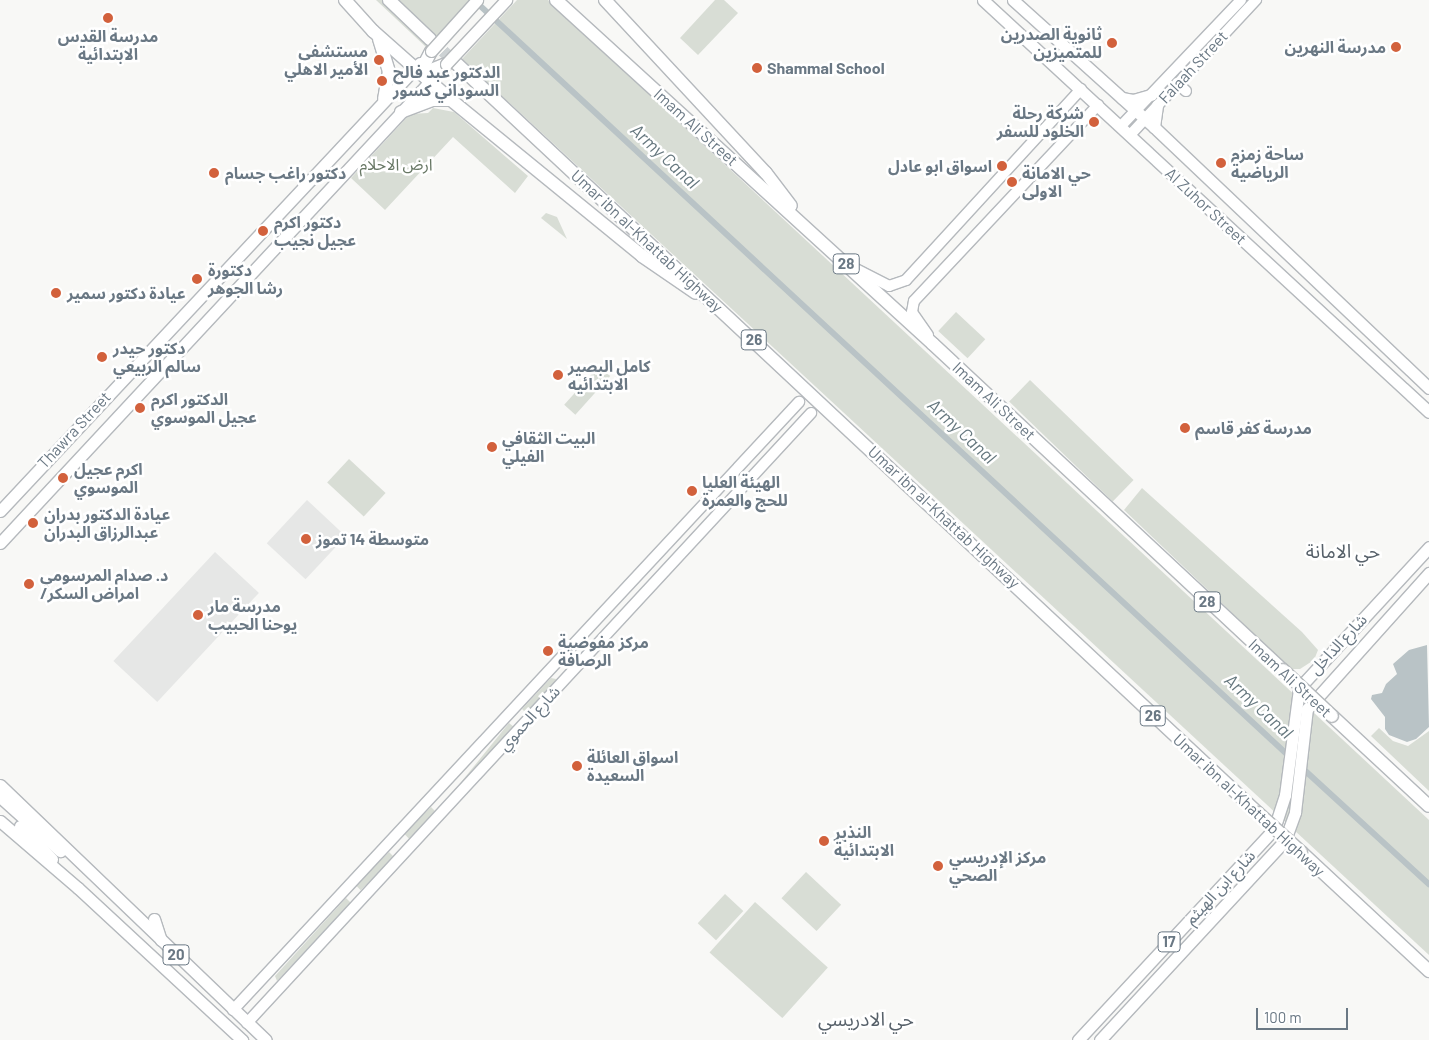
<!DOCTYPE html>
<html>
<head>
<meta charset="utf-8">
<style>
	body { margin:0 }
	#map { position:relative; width:1429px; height:1040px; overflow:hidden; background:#f8f8f6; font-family:Barlow,"Noto Sans Arabic",sans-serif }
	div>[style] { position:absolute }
	.built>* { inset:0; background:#e6e7e6; transform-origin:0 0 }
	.green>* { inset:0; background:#d8ddd5; transform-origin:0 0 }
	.water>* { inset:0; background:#b9c3c6 }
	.canal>* { height:6px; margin:-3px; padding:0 3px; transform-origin:3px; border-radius:3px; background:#b9c3c6 }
	.highway-tunnel>* { height:12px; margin-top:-6px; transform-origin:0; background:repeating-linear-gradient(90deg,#cdd2d4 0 12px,transparent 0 18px) }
	.roads { filter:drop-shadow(1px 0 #b5b9bd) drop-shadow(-1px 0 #b5b9bd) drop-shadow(0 1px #b5b9bd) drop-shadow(0 -1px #b5b9bd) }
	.secondary>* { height:10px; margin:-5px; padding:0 5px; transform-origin:5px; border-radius:5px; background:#fff }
	.primary>* { height:11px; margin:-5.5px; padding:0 5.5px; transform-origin:5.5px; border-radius:5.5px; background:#fff }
	.highway>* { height:12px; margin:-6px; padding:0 6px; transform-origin:6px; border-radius:6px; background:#fff }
	.bridges { filter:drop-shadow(1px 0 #b4b8bb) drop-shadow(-1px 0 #b4b8bb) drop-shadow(0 1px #b4b8bb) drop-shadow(0 -1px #b4b8bb) }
	.primary-bridge>* { height:11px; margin:-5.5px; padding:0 5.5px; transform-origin:5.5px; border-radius:5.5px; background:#fff }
	.highway-bridge>* { height:12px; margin:-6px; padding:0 6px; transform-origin:6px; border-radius:6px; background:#fff }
	.dots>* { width:14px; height:14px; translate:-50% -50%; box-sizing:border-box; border:2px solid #fff; border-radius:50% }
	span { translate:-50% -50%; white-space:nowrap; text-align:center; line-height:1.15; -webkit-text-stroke:5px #fff; paint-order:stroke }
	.shield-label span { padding:1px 4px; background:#fff; border:1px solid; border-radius:4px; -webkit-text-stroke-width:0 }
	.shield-label { font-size:15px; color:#6a7884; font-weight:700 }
	.poi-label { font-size:16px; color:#6a7884; font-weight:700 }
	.right { translate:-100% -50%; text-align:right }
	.left { translate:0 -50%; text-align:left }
	.street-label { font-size:16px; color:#6a7884 }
	.park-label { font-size:16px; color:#677764 }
	.water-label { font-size:18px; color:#66787f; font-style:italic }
	.quarter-label { font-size:19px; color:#57616a }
	.scale { position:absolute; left:1256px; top:1008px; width:92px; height:22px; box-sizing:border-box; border:2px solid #6a7884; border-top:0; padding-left:6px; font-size:15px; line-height:18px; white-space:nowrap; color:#6a7884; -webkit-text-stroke:4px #fff; paint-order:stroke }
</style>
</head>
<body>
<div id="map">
	<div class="built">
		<i style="left:307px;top:500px;width:53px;height:59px;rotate:43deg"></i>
		<i style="left:215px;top:552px;width:60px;height:149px;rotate:43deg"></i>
	</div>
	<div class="green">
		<i style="clip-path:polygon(376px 0,472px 0,427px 48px)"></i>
		<i style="clip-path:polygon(517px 0,548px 0,1429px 820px,1429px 955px,462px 59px)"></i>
		<i style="clip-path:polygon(715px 0,724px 0,738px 13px,698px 55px,680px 38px)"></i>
		<i style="clip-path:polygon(433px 108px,454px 112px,528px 176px,515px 193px,453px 137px,385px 210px,351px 178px,410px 114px,428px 113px)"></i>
		<i style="clip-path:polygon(546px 213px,557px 217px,567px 239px,541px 218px)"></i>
		<i style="left:956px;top:312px;width:40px;height:26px;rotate:43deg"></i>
		<i style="left:599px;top:366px;width:15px;height:52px;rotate:42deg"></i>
		<i style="left:1030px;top:380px;width:144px;height:30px;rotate:44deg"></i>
		<i style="left:349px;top:459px;width:50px;height:32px;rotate:43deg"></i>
		<i style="clip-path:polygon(1142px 488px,1302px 632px,1318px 650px,1314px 660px,1300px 669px,1291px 669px,1124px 510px)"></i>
		<i style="clip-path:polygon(551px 678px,556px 679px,555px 683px,527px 714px,522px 709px)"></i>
		<i style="left:509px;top:723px;width:6px;height:112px;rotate:39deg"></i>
		<i style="clip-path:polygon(1379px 728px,1393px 741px,1408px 746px,1429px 731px,1429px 791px,1371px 736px)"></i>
		<i style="left:431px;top:807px;width:7px;height:38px;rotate:45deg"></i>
		<i style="left:389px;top:852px;width:7px;height:47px;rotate:45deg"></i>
		<i style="left:806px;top:872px;width:48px;height:36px;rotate:43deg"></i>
		<i style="left:725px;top:894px;width:25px;height:40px;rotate:43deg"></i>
		<i style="clip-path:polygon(346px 898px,351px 903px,277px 981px,275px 976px)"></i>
		<i style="left:755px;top:902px;width:98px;height:68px;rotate:42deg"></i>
	</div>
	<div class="water">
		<i style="clip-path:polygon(1427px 645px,1429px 727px,1416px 739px,1407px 742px,1389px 735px,1385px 729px,1385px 717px,1371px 699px,1372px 695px,1382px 693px,1386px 684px,1397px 674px,1393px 664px,1409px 650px)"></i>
	</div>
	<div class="canal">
		<i style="left:475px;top:1px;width:1113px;rotate:42.85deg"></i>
		<i style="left:1300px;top:766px;width:175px;rotate:42.5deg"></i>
	</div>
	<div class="highway-tunnel">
		<i style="left:430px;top:39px;width:37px;rotate:43deg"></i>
	</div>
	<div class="roads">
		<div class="secondary">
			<i style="left:1177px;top:83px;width:12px;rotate:42deg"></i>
			<i style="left:1121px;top:126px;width:174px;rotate:-46.4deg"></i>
			<i style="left:1130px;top:135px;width:185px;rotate:-47deg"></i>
			<i style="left:850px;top:266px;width:44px;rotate:27.1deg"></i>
			<i style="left:889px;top:286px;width:18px;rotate:-19deg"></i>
			<i style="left:906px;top:280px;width:259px;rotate:-47.5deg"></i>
			<i style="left:928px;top:335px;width:28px;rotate:-125deg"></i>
			<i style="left:912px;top:312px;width:11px;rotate:-80deg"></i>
			<i style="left:914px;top:301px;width:269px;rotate:-46.8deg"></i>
			<i style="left:233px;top:1010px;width:831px;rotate:-47.05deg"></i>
			<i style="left:247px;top:1023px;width:831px;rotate:-47.24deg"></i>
		</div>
		<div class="primary">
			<i style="left:983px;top:0;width:607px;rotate:42.73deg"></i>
			<i style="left:1013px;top:0;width:190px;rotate:42deg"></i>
			<i style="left:1154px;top:127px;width:379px;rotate:43.5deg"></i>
			<i style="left:1122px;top:98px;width:11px;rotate:10deg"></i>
			<i style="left:1133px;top:100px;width:19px;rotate:-16deg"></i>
			<i style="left:1154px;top:127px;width:22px;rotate:-82deg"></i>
			<i style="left:0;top:511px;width:614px;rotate:-46.85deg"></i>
			<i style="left:0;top:543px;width:654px;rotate:-47.04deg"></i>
			<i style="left:0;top:785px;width:368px;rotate:43.8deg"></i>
			<i style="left:0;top:797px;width:81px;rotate:42deg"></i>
			<i style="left:0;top:821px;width:103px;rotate:40.7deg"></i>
			<i style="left:78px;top:888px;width:224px;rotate:42.8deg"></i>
			<i style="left:20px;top:826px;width:46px;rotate:45.9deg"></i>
			<i style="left:154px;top:919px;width:22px;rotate:72deg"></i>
			<i style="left:1078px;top:1040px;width:288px;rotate:-47.1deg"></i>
			<i style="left:1274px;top:829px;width:36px;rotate:-72deg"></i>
			<i style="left:1285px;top:795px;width:108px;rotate:-82.5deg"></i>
			<i style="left:1299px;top:688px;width:192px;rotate:-47.3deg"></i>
			<i style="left:1100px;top:1040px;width:272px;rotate:-47.2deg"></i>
			<i style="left:1285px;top:840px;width:30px;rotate:-70deg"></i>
			<i style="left:1295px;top:812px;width:104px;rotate:-83.4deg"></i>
			<i style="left:1307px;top:709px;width:183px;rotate:-48.1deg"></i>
		</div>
		<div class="highway">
			<i style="left:345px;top:0;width:42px;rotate:47.9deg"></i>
			<i style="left:373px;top:31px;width:104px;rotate:41.5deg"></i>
			<i style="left:451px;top:100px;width:247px;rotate:39.2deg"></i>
			<i style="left:642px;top:256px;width:65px;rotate:34.4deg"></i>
			<i style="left:389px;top:0;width:57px;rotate:43.6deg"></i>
			<i style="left:556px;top:0;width:510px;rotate:42.38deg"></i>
			<i style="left:933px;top:344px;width:478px;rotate:43deg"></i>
			<i style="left:605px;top:0;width:236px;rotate:47.1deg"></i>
			<i style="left:766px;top:173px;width:41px;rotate:52.9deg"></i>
			<i style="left:379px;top:39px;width:34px;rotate:73deg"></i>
			<i style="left:389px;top:71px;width:28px;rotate:100deg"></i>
			<i style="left:457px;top:64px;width:1097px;rotate:43.08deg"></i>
			<i style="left:414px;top:69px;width:12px;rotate:14deg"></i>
			<i style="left:426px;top:72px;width:22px;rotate:-22deg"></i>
			<i style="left:427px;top:79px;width:16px;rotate:-97deg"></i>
			<i style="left:425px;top:63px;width:13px;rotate:-63deg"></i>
			<i style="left:401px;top:112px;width:34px;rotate:-21deg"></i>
			<i style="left:433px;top:100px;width:18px"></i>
			<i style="left:1332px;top:716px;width:132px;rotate:42.9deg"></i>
			<i style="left:1301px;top:852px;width:175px;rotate:42.9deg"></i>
		</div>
	</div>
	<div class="bridges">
		<div class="primary-bridge">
			<i style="left:431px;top:51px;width:69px;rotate:-48deg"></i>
			<i style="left:446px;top:64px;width:88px;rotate:-46.8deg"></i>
		</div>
		<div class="highway-bridge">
			<i style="left:1283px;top:670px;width:67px;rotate:43.2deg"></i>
			<i style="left:1258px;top:813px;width:58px;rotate:42.2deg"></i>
		</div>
	</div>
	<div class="dots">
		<i style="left:108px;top:18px;background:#d2613c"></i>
		<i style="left:1112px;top:43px;background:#d2613c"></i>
		<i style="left:1396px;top:47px;background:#d2613c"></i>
		<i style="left:379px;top:60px;background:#d2613c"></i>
		<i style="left:757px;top:68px;background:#d2613c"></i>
		<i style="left:382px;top:81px;background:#d2613c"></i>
		<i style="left:1094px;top:122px;background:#d2613c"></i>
		<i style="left:1221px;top:163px;background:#d2613c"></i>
		<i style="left:1002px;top:166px;background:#d2613c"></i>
		<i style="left:214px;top:173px;background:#d2613c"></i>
		<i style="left:1012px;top:182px;background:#d2613c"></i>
		<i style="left:263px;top:231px;background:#d2613c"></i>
		<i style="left:197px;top:279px;background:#d2613c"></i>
		<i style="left:56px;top:293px;background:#d2613c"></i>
		<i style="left:102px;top:357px;background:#d2613c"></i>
		<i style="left:558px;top:375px;background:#d2613c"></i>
		<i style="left:140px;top:408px;background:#d2613c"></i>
		<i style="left:1185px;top:428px;background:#d2613c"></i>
		<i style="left:492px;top:447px;background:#d2613c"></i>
		<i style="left:63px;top:478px;background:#d2613c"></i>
		<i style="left:692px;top:491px;background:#d2613c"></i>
		<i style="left:33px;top:523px;background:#d2613c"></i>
		<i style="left:306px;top:539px;background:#d2613c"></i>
		<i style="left:29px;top:584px;background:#d2613c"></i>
		<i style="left:198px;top:615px;background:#d2613c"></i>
		<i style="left:548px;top:651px;background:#d2613c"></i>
		<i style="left:577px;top:766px;background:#d2613c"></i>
		<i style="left:824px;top:841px;background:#d2613c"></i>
		<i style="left:938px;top:866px;background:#d2613c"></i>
	</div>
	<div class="shield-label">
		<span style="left:846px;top:264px">28</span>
		<span style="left:754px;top:340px">26</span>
		<span style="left:1207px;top:602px">28</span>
		<span style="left:1153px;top:716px">26</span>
		<span style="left:1169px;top:942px">17</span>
		<span style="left:176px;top:955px">20</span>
	</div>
	<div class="poi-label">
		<span class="right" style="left:1102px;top:43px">ثانوية الصدرين<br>للمتميزين</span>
		<span style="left:108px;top:45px">مدرسة القدس<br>الابتدائية</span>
		<span class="right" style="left:1386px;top:47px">مدرسة النهرين</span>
		<span class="right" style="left:368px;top:60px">مستشفى<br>الأمير الاهلي</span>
		<span class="left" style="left:767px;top:68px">Shammal School</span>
		<span class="left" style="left:393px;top:81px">الدكتور عبد فالح<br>السوداني كسور</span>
		<span class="right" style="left:1084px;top:122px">شركة رحلة<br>الخلود للسفر</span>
		<span class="left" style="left:1231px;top:163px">ساحة زمزم<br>الرياضية</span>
		<span class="right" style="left:992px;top:166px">اسواق ابو عادل</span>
		<span class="left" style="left:225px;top:173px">دكتور راغب جسام</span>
		<span class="left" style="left:1022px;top:182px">حي الامانة<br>الاولى</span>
		<span class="left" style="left:274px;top:231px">دكتور اكرم<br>عجيل نجيب</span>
		<span class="left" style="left:208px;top:279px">دكتورة<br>رشا الجوهر</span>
		<span class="left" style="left:67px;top:293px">عيادة دكتور سمير</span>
		<span class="left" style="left:113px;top:357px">دكتور حيدر<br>سالم الربيعي</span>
		<span class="left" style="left:568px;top:375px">كامل البصير<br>الابتدائيه</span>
		<span class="left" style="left:151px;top:408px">الدكتور اكرم<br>عجيل الموسوي</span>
		<span class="left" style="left:1195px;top:428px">مدرسة كفر قاسم</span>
		<span class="left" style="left:502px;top:447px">البيت الثقافي<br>الفيلي</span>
		<span class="left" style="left:74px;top:478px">اكرم عجيل<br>الموسوي</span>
		<span class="left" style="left:702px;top:491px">الهيئة العليا<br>للحج والعمرة</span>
		<span class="left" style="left:44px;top:523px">عيادة الدكتور بدران<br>عبدالرزاق البدران</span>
		<span class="left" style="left:316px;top:539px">متوسطة 14 تموز</span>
		<span class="left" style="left:40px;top:584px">د. صدام المرسومي<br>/امراض السكر</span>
		<span class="left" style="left:208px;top:615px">مدرسة مار<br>يوحنا الحبيب</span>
		<span class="left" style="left:558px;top:651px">مركز مفوضية<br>الرصافة</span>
		<span class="left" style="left:587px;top:766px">اسواق العائلة<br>السعيدة</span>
		<span class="left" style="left:834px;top:841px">النذير<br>الابتدائية</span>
		<span class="left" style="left:949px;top:866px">مركز الإدريسي<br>الصحي</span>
	</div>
	<div class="street-label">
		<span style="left:1193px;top:67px;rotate:-47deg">Falaah Street</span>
		<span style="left:696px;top:127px;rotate:42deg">Imam Ali Street</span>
		<span style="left:1206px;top:206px;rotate:43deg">Al Zuhor Street</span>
		<span style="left:647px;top:241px;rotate:43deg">Umar ibn al-Khattab Highway</span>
		<span style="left:994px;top:401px;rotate:43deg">Imam Ali Street</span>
		<span style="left:74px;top:430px;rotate:-47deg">Thawra Street</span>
		<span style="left:944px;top:517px;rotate:43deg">Umar ibn al-Khattab Highway</span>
		<span style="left:1338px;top:644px;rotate:-47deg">شارع الداخل</span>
		<span style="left:1290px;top:678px;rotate:43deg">Imam Ali Street</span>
		<span style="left:529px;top:718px;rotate:-47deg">شارع الحموي</span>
		<span style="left:1249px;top:805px;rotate:43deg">Umar ibn al-Khattab Highway</span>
		<span style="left:1220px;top:887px;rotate:-47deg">شارع ابن الهيثم</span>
	</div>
	<div class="park-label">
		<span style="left:396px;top:164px">ارض الاحلام</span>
	</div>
	<div class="water-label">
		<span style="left:665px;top:156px;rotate:43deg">Army Canal</span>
		<span style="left:962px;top:431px;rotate:43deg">Army Canal</span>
		<span style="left:1259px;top:706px;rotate:43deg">Army Canal</span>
	</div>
	<div class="quarter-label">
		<span style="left:1343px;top:551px">حي الامانة</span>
		<span style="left:866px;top:1019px">حي الادريسي</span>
	</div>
	<div class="scale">100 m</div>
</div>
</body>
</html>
